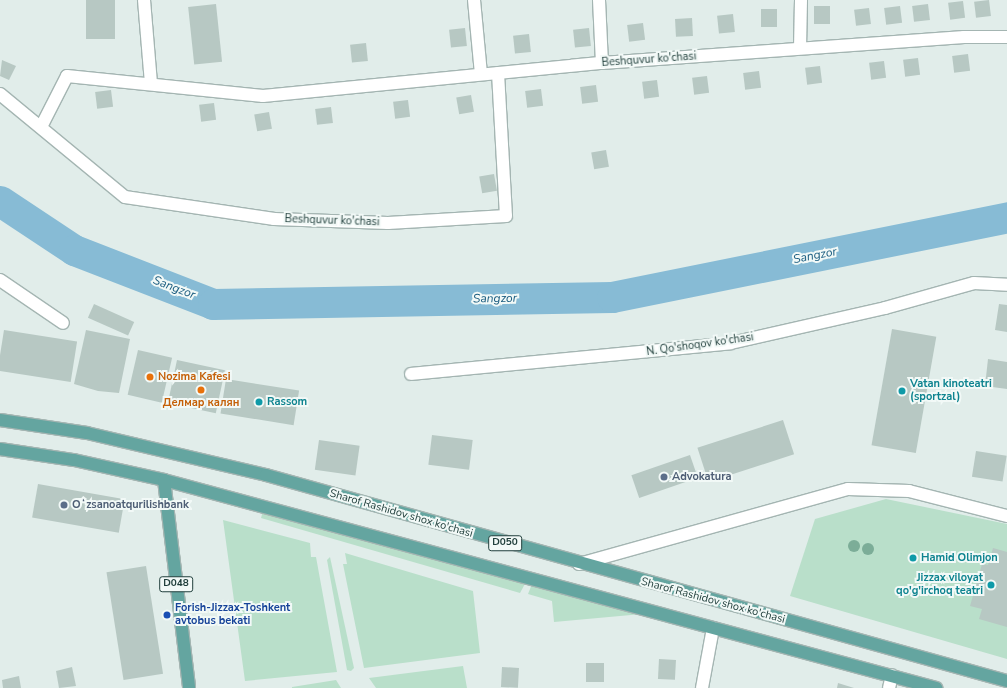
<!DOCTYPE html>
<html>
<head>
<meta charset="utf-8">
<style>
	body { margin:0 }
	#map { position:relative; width:1007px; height:688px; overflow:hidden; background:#e1edea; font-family:"Nunito Sans",sans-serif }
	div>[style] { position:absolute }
	.green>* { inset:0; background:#b9dfca }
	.river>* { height:31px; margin:-15.5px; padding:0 15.5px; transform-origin:15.5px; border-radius:15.5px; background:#87bbd5 }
	.building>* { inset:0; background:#b7c8c3; transform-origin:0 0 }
	.roads { filter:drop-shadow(1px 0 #a4b5b2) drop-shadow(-1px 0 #a4b5b2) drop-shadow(0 1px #a4b5b2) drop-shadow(0 -1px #a4b5b2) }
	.minor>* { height:12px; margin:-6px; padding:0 6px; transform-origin:6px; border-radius:6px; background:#fff }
	.major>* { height:12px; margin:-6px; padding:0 6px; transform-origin:6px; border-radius:6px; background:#64a5a0 }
	.trees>* { width:12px; height:12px; margin:-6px; border-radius:50%; background:#7cad98 }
	.dots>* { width:11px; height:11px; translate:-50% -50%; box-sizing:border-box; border:2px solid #f2f9f7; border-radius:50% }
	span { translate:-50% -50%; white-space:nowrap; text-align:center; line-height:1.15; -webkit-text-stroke:4px #f2f9f7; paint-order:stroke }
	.shield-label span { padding:1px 3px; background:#f2f9f7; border:1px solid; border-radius:3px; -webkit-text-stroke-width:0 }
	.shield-label { font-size:10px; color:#213f3c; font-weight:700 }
	.street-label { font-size:11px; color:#213f3c }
	.food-label { font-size:11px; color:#c56008; font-weight:700 }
	.left { translate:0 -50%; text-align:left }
	.culture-label { font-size:11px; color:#0d838f; font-weight:700 }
	.right { translate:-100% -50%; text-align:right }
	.service-label { font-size:11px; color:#4e5e75; font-weight:700 }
	.transit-label { font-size:11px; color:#164399; font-weight:700 }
	.water-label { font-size:12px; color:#175a7e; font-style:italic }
</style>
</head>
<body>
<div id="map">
	<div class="green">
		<i style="clip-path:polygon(886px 499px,1007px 524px,1007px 659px,790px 596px,815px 519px)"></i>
		<i style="clip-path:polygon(263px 511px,526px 582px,520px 593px,261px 518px)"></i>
		<i style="clip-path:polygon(223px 520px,310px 543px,311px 557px,316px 557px,337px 672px,245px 681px)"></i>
		<i style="clip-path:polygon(345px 553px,473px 591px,480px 653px,364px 668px,343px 564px,347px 564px)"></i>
		<i style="clip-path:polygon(330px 557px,354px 668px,351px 671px,347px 670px,327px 560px)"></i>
		<i style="clip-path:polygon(532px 584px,642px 614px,554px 622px,552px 601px,528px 594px)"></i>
		<i style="clip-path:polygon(463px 666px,467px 688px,376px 688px,369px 678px)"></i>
		<i style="clip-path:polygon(336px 680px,341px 688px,292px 688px,292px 687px)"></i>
	</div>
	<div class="river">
		<i style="left:0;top:201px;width:89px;rotate:33.5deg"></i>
		<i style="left:74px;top:250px;width:149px;rotate:21.2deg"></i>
		<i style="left:213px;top:304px;width:399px;rotate:-1deg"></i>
		<i style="left:612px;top:297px;width:403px;rotate:-11.4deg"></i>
	</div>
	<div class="building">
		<i style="left:86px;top:0;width:29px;height:39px"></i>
		<i style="left:989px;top:0;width:16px;height:15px;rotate:83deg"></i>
		<i style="left:963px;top:1px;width:17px;height:15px;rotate:83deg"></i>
		<i style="left:216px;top:4px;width:58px;height:28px;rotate:84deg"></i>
		<i style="left:928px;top:4px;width:16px;height:16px;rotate:83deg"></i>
		<i style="left:814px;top:6px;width:16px;height:18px"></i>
		<i style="left:900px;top:6px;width:17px;height:16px;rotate:83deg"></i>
		<i style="left:869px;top:8px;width:16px;height:15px;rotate:83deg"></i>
		<i style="left:761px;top:9px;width:16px;height:18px"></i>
		<i style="left:733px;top:14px;width:18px;height:16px;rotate:84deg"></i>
		<i style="left:692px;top:18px;width:18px;height:17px;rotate:87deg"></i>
		<i style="left:643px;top:23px;width:17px;height:16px;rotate:83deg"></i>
		<i style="left:465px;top:28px;width:18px;height:16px;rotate:84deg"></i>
		<i style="left:589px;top:28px;width:18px;height:16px;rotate:84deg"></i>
		<i style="left:529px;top:34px;width:18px;height:16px;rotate:84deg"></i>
		<i style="left:366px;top:43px;width:18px;height:16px;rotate:84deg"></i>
		<i style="left:968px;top:54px;width:17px;height:16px;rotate:83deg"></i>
		<i style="left:918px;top:58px;width:17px;height:15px;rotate:83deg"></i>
		<i style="clip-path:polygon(2px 60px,16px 66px,9px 80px,0 76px)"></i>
		<i style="left:884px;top:61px;width:17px;height:15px;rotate:83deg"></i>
		<i style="left:820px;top:66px;width:17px;height:15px;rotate:83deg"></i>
		<i style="left:759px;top:71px;width:17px;height:16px;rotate:83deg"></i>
		<i style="left:707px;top:76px;width:17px;height:15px;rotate:83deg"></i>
		<i style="left:657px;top:80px;width:17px;height:15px;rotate:83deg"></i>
		<i style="left:596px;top:85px;width:17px;height:16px;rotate:83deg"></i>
		<i style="left:541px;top:89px;width:17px;height:16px;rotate:83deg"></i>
		<i style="left:111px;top:90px;width:17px;height:16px;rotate:83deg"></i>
		<i style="left:471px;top:95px;width:17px;height:15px;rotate:80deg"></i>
		<i style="left:408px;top:100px;width:17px;height:15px;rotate:83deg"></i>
		<i style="left:214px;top:103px;width:17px;height:15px;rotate:83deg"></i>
		<i style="left:331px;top:107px;width:16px;height:16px;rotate:83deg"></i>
		<i style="left:269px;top:112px;width:17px;height:15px;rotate:80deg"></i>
		<i style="left:606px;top:150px;width:17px;height:15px;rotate:80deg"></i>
		<i style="left:494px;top:174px;width:17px;height:15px;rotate:80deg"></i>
		<i style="left:94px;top:304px;width:44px;height:15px;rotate:24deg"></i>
		<i style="clip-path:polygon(999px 304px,1007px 305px,1007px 332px,995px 330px)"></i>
		<i style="left:892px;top:329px;width:45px;height:118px;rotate:10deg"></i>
		<i style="left:4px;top:330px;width:74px;height:41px;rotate:9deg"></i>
		<i style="clip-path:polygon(86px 330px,130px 339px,119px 393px,98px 391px,74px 384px)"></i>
		<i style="left:138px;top:350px;width:35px;height:46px;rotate:13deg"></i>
		<i style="clip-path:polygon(988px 359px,1007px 362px,1007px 389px,985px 386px)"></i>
		<i style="left:177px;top:360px;width:49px;height:44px;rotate:12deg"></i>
		<i style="left:226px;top:379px;width:74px;height:35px;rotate:9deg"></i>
		<i style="left:783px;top:420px;width:36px;height:90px;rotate:72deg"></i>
		<i style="left:432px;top:435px;width:41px;height:30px;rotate:7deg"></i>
		<i style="left:319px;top:440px;width:41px;height:30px;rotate:8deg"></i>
		<i style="left:976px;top:451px;width:31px;height:26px;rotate:9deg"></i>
		<i style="left:690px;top:455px;width:24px;height:62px;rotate:71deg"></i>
		<i style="left:38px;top:484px;width:88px;height:34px;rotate:10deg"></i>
		<i style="clip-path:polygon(993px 548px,1007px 552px,1007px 627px,979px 619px,982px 609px,970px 606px,982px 564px,988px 565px)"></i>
		<i style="left:146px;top:566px;width:109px;height:40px;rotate:81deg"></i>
		<i style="left:659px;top:659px;width:17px;height:20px;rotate:3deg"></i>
		<i style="left:586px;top:663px;width:18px;height:19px"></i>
		<i style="clip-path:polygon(72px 667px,76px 686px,59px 688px,56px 671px)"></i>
		<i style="left:502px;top:667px;width:17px;height:20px;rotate:3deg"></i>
		<i style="clip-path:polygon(19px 676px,21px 688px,3px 688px,2px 680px)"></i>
		<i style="clip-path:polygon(838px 683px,854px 688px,837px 688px)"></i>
	</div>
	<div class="roads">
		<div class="minor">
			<i style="left:144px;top:0;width:83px;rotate:85.2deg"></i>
			<i style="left:474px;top:0;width:74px;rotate:84.6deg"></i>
			<i style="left:599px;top:0;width:63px;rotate:87.3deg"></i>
			<i style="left:800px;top:48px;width:48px;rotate:-88.8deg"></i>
			<i style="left:0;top:94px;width:162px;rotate:39.5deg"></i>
			<i style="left:125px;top:197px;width:151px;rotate:8.4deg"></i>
			<i style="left:274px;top:219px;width:114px;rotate:2deg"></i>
			<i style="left:388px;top:223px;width:118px;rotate:-3.4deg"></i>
			<i style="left:506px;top:216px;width:143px;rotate:-93.2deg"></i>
			<i style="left:41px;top:127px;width:57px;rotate:-63deg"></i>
			<i style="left:67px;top:76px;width:197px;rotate:5.8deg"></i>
			<i style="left:263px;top:96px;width:341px;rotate:-5.6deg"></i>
			<i style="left:602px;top:63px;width:363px;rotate:-4.1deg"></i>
			<i style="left:964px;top:37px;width:43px"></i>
			<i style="left:0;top:280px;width:76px;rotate:34.3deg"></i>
			<i style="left:411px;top:374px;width:321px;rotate:-5.5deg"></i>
			<i style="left:731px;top:343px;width:158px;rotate:-12.8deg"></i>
			<i style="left:885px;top:308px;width:92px;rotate:-15.7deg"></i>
			<i style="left:974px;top:283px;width:33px;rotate:3deg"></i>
			<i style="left:579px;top:564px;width:279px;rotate:-15.6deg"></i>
			<i style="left:848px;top:489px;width:61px;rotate:1.9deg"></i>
			<i style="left:909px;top:491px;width:101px;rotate:14.3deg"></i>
			<i style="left:702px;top:688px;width:61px;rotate:-79.6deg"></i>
			<i style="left:889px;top:688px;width:13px;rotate:-77deg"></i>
		</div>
		<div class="major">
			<i style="left:0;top:420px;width:88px;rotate:8.5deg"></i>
			<i style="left:87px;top:433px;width:184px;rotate:13.2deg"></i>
			<i style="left:266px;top:475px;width:769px;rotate:15.54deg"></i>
			<i style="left:0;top:449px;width:75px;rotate:8.5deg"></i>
			<i style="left:74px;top:460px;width:92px;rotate:12.5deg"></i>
			<i style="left:164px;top:480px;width:800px;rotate:15.08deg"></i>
			<i style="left:164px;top:480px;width:209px;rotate:83.1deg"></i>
		</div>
	</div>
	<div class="trees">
		<i style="left:854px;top:546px"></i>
		<i style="left:868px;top:549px"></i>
	</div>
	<div class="dots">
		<i style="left:150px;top:377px;background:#e8710a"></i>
		<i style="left:201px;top:390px;background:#e8710a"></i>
		<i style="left:902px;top:391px;background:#0f9aa8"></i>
		<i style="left:259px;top:402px;background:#0f9aa8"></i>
		<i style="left:664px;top:477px;background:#5c6f8a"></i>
		<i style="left:64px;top:505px;background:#5c6f8a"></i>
		<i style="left:913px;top:558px;background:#0f9aa8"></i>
		<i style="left:991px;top:585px;background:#0f9aa8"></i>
		<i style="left:167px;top:615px;background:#1a4fb4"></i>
	</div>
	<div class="shield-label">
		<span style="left:505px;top:543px">D050</span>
		<span style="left:176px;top:584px">D048</span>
	</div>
	<div class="street-label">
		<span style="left:649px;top:60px;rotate:-4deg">Beshquvur ko'chasi</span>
		<span style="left:332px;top:221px;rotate:2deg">Beshquvur ko'chasi</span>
		<span style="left:700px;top:345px;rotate:-8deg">N. Qo'shoqov ko'chasi</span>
		<span style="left:401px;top:514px;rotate:16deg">Sharof Rashidov shox ko'chasi</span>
		<span style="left:713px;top:601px;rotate:15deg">Sharof Rashidov shox ko'chasi</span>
	</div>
	<div class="food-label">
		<span class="left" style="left:158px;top:377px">Nozima Kafesi</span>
		<span style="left:201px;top:403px">Делмар калян</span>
	</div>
	<div class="culture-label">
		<span class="left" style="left:910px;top:391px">Vatan kinoteatri<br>(sportzal)</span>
		<span class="left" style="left:267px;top:402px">Rassom</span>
		<span class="left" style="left:921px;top:558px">Hamid Olimjon</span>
		<span class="right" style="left:983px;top:585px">Jizzax viloyat<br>qo'g'irchoq teatri</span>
	</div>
	<div class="service-label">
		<span class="left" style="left:672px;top:477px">Advokatura</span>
		<span class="left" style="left:72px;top:505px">Oʻzsanoatqurilishbank</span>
	</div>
	<div class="transit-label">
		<span class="left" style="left:175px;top:615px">Forish-Jizzax-Toshkent<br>avtobus bekati</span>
	</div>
	<div class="water-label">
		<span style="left:815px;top:256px;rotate:-11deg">Sangzor</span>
		<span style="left:174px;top:288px;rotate:21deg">Sangzor</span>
		<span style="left:495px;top:299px;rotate:-1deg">Sangzor</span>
	</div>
</div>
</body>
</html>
